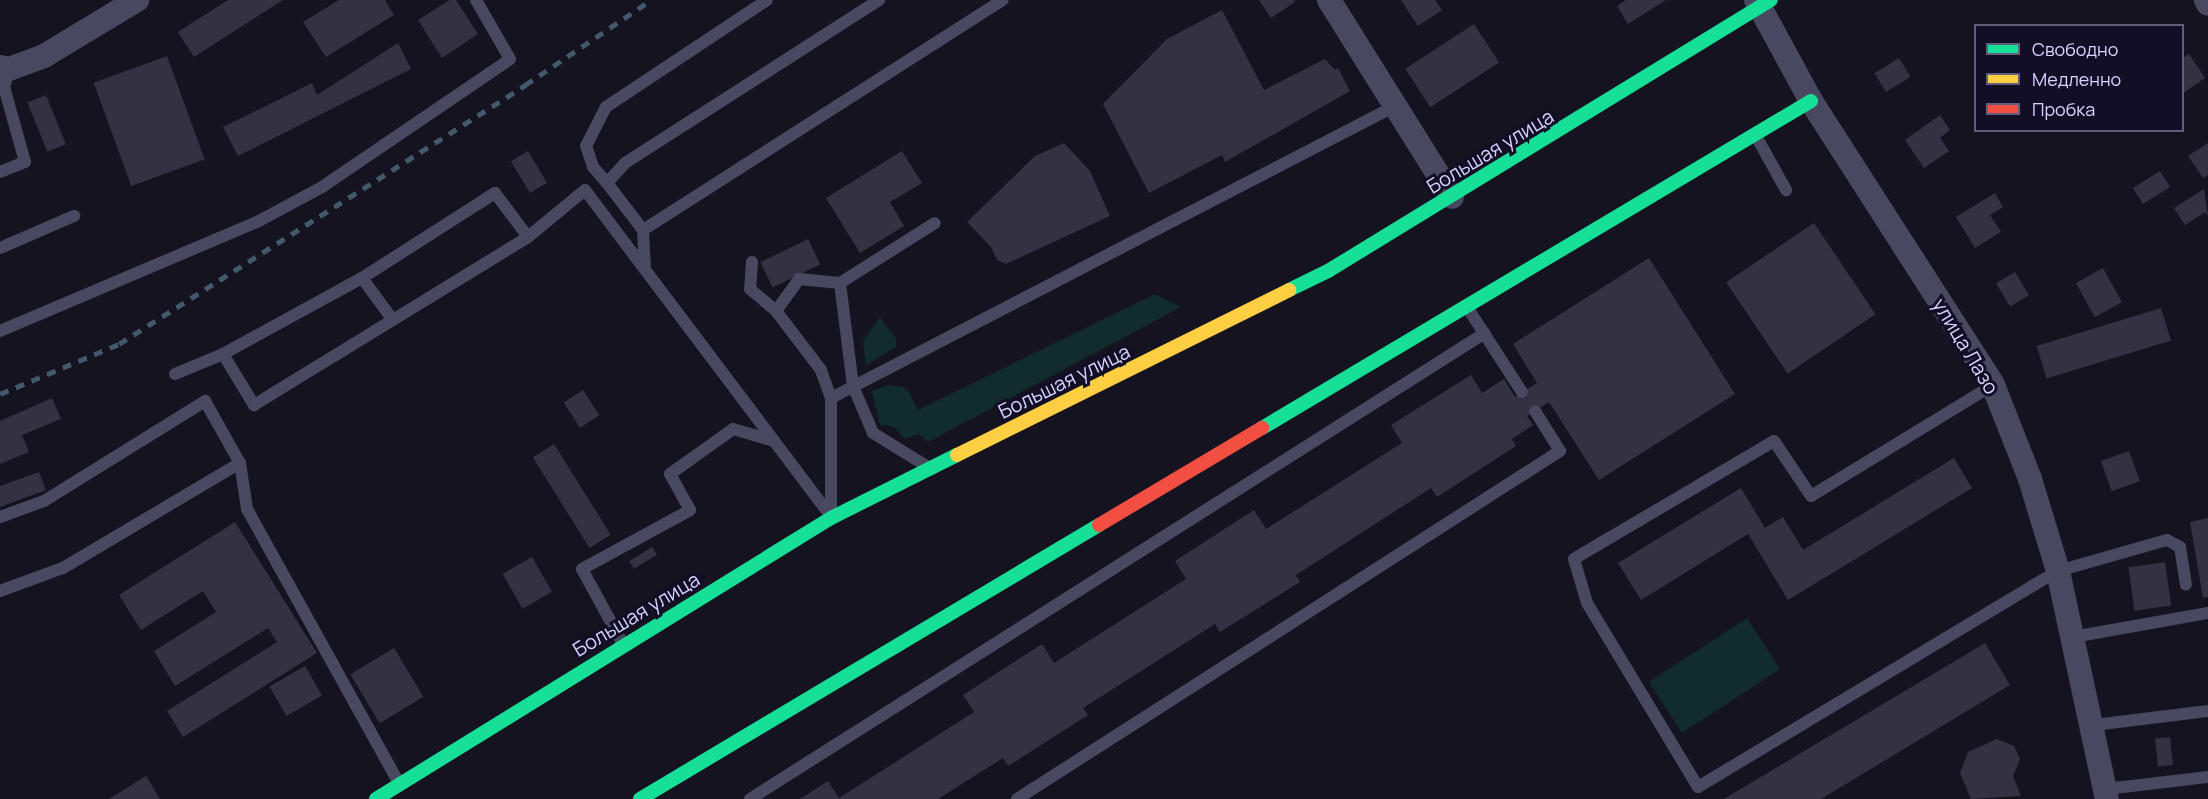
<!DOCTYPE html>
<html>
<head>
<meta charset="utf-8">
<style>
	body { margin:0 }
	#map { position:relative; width:2208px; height:799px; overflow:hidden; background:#161320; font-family:Manrope,sans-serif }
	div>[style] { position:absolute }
	.green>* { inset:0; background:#122b2c; transform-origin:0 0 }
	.building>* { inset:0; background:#343142; transform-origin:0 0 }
	.lane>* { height:12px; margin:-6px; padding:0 6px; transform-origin:6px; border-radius:6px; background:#494861 }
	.street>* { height:24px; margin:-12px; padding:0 12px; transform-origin:12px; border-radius:12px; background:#494861 }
	.fast>* { height:14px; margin:-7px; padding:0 7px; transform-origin:7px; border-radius:7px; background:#16e098 }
	.slow>* { height:14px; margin:-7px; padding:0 7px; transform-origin:7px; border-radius:7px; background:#ffcf43 }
	.jam>* { height:14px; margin:-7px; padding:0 7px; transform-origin:7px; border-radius:7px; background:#f24e42 }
	.rail>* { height:4.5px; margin-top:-2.25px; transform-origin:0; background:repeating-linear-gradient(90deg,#41596a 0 9px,transparent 0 17px) }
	span { translate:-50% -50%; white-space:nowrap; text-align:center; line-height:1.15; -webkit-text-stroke:6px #120e25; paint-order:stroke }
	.street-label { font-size:20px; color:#d7d3ff }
	.legend { position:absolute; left:1974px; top:24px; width:210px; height:108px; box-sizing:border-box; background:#120e25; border:2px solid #615d7c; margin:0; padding:8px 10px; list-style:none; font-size:18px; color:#d7d3ff }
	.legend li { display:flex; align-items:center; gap:12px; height:30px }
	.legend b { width:30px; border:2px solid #615d7c }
</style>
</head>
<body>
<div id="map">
	<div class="green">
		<i style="clip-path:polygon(1155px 294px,1181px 307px,928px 442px,919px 434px,905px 439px,893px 426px,880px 425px,872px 391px,889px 385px,903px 387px,909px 392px,918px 410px)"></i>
		<i style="clip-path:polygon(880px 317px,896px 339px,896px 347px,866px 365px,863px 341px)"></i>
		<i style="left:1747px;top:618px;width:61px;height:117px;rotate:57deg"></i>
	</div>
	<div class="building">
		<i style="clip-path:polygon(228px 0,283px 0,194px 57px,178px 32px)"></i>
		<i style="clip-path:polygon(339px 0,385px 0,394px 15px,326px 57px,303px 22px)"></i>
		<i style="clip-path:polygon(450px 0,456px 0,478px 34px,442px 58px,418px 20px)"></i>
		<i style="clip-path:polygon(1259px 0,1294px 0,1295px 2px,1271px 18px)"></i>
		<i style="clip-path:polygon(1401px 0,1435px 0,1442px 10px,1418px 26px)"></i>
		<i style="clip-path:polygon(1626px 0,1666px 0,1628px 24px,1617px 6px)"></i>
		<i style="clip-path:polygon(1222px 10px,1264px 90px,1325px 59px,1335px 70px,1338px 68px,1350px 91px,1225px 162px,1222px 155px,1149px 193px,1103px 104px,1167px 39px)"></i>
		<i style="left:1474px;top:24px;width:46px;height:82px;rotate:57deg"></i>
		<i style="clip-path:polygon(398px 43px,411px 69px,238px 156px,223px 127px,312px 83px,317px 95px)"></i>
		<i style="clip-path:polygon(2189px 54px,2205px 78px,2182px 94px,2182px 58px)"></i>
		<i style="left:167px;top:56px;width:110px;height:78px;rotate:70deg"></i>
		<i style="left:1899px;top:58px;width:22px;height:29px;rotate:58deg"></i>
		<i style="left:46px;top:95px;width:53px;height:20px;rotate:68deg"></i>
		<i style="clip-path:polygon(1940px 115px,1950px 130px,1940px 138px,1949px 151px,1924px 168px,1905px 140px)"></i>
		<i style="clip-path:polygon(1064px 143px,1090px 171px,1110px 216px,1006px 264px,997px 260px,991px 247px,967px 222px,1035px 156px)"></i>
		<i style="clip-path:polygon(2208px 143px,2208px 175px,2203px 178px,2188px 156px)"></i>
		<i style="left:528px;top:151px;width:37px;height:20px;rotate:59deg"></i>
		<i style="clip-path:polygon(902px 151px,922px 183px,890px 202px,904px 226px,860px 253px,826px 198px)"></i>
		<i style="left:2160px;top:171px;width:19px;height:32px;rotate:58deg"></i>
		<i style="clip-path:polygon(2204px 189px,2208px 217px,2205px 212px,2185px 225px,2174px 208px)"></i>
		<i style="clip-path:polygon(1995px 193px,2003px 207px,1990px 215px,2001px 232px,1975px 248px,1956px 217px)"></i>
		<i style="left:1814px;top:223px;width:110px;height:106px;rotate:56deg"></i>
		<i style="left:808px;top:239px;width:28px;height:53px;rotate:64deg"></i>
		<i style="clip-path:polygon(1649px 258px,1735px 394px,1599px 480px,1549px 402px,1527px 416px,1533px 425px,1512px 439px,1516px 446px,1437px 497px,1431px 488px,1296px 575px,1300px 582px,1220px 632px,1215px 624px,1083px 708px,1088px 715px,1008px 766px,1003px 758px,938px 799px,800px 799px,828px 781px,839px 798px,974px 712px,963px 695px,1042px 644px,1054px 663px,1186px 579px,1175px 561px,1254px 510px,1266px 529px,1402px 443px,1391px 425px,1471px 375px,1482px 393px,1504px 379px,1515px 397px,1537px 383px,1513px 344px)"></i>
		<i style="left:2103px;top:268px;width:39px;height:31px;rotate:61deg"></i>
		<i style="left:2015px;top:272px;width:27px;height:22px;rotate:59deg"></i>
		<i style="left:2161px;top:308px;width:34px;height:130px;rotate:73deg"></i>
		<i style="left:583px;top:390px;width:30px;height:23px;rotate:57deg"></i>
		<i style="clip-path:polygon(52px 398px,61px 419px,22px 435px,29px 452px,0 464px,0 421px)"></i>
		<i style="left:554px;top:444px;width:107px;height:25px;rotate:58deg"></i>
		<i style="left:2129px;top:451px;width:32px;height:30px;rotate:70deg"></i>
		<i style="clip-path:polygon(1954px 458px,1972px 488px,1788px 600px,1748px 534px,1641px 600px,1618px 563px,1741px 488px,1765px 528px,1783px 517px,1803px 550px)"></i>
		<i style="clip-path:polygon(39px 472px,46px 490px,0 507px,0 486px)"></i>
		<i style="clip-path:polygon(2208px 518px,2208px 597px,2203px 598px,2190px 522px)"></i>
		<i style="clip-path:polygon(235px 522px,317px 653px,183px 737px,167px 711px,277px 642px,268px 628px,175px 686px,154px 651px,216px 612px,203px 591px,141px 630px,119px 595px)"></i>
		<i style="left:652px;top:547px;width:9px;height:27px;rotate:58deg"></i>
		<i style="left:532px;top:557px;width:40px;height:34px;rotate:60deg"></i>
		<i style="left:2165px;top:562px;width:44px;height:37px;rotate:82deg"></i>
		<i style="clip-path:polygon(1985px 643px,2010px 685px,1821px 799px,1724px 799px)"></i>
		<i style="left:394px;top:648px;width:57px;height:51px;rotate:59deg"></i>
		<i style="left:305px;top:666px;width:34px;height:41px;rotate:60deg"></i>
		<i style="left:2170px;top:737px;width:28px;height:15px;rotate:84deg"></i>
		<i style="clip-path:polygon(1997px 739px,2014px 746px,2020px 759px,2013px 776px,2021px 796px,1971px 799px,1960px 773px,1968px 752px)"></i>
		<i style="clip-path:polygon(146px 776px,160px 799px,109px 799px)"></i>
	</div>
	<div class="lane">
		<i style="left:1756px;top:136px;width:62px;rotate:60.9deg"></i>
		<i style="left:0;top:172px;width:27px;rotate:-22deg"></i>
		<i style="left:25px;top:162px;width:78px;rotate:-105.6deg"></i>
		<i style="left:4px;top:87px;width:19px;rotate:-74deg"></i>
		<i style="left:607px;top:183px;width:21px;rotate:-131deg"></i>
		<i style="left:593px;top:167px;width:22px;rotate:-108deg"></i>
		<i style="left:586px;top:146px;width:44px;rotate:-62.9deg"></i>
		<i style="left:606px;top:107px;width:193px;rotate:-33.6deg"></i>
		<i style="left:643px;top:230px;width:427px;rotate:-32.6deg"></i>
		<i style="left:0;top:248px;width:81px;rotate:-23.4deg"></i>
		<i style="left:752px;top:262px;width:27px;rotate:94deg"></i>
		<i style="left:750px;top:289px;width:34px;rotate:40deg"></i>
		<i style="left:645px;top:269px;width:39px;rotate:-93deg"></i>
		<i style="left:643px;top:230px;width:59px;rotate:-127.5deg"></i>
		<i style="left:607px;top:183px;width:27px;rotate:-48deg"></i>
		<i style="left:625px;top:163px;width:302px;rotate:-32.7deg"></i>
		<i style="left:362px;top:278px;width:52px;rotate:53.6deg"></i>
		<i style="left:840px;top:283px;width:112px;rotate:-32.3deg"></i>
		<i style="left:1467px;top:307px;width:101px;rotate:57.1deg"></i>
		<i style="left:0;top:331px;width:279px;rotate:-23deg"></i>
		<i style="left:257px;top:222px;width:74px;rotate:-28.3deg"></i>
		<i style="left:322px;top:187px;width:227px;rotate:-34.2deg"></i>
		<i style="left:510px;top:59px;width:68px;rotate:-120deg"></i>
		<i style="left:223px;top:354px;width:60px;rotate:58.7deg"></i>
		<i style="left:254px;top:405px;width:321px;rotate:-31.5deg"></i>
		<i style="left:528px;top:237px;width:74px;rotate:-39.5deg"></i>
		<i style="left:585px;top:190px;width:409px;rotate:53deg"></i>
		<i style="left:175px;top:374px;width:52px;rotate:-22.6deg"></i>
		<i style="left:223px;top:354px;width:158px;rotate:-28.7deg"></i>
		<i style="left:362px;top:278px;width:158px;rotate:-32.6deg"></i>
		<i style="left:495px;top:193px;width:55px;rotate:53.1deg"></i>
		<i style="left:1993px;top:385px;width:213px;rotate:148.6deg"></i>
		<i style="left:1811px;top:496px;width:66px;rotate:-123.9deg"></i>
		<i style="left:1774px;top:441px;width:232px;rotate:149.5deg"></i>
		<i style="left:1574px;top:559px;width:46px;rotate:73.5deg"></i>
		<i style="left:1587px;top:603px;width:215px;rotate:58.9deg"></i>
		<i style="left:1698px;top:787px;width:420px;rotate:-31deg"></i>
		<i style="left:2058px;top:571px;width:113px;rotate:-15.9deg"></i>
		<i style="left:2167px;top:540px;width:15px;rotate:28deg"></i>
		<i style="left:2180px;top:547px;width:38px;rotate:81deg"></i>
		<i style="left:831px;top:398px;width:635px;rotate:-27.37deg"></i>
		<i style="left:831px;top:516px;width:118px;rotate:-90deg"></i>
		<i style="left:831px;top:398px;width:30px;rotate:-110deg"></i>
		<i style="left:821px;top:370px;width:74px;rotate:-127.3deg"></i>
		<i style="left:776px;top:311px;width:39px;rotate:-54deg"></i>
		<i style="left:799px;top:279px;width:41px;rotate:5.6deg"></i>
		<i style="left:840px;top:283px;width:104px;rotate:82.8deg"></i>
		<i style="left:853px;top:386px;width:51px;rotate:66.9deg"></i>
		<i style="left:873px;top:433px;width:65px;rotate:31.7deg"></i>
		<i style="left:0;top:517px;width:47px;rotate:-20deg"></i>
		<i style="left:44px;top:501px;width:190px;rotate:-31.8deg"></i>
		<i style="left:205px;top:401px;width:71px;rotate:60.6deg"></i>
		<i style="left:240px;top:463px;width:47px;rotate:81.3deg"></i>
		<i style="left:247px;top:509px;width:313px;rotate:61deg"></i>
		<i style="left:0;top:591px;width:67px;rotate:-20.1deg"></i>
		<i style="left:63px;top:568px;width:206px;rotate:-30.7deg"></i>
		<i style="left:2073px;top:637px;width:137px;rotate:-10.1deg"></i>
		<i style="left:623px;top:644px;width:85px;rotate:-118.7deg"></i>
		<i style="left:582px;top:569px;width:123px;rotate:-28.6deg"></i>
		<i style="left:690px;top:510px;width:41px;rotate:-119.1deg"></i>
		<i style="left:670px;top:474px;width:77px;rotate:-35.5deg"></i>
		<i style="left:733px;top:429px;width:43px;rotate:16.3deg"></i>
		<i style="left:2094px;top:725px;width:115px;rotate:-7deg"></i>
		<i style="left:2106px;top:789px;width:103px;rotate:-6.7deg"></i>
		<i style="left:750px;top:799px;width:870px;rotate:-32.38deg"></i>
		<i style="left:1017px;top:799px;width:645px;rotate:-32.66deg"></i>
		<i style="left:1560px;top:451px;width:47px;rotate:-122deg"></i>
	</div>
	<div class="street">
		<i style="left:1329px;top:0;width:232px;rotate:58deg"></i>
		<i style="left:1756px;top:0;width:115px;rotate:61.4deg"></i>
		<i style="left:1811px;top:101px;width:337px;rotate:57.3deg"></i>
		<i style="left:1993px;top:385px;width:101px;rotate:68.5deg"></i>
		<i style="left:2030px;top:479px;width:96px;rotate:73.1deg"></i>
		<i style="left:2058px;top:571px;width:233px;rotate:77.9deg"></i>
		<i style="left:2206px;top:0;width:4px;rotate:63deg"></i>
		<i style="left:0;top:67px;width:9px;rotate:13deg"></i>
		<i style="left:9px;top:69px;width:37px;rotate:-20deg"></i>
		<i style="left:44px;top:56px;width:109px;rotate:-31.1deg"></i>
	</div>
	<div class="fast">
		<i style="left:1289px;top:290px;width:43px;rotate:-26deg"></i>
		<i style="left:1328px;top:271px;width:519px;rotate:-31.46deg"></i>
		<i style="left:1262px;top:428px;width:639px;rotate:-30.78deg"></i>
		<i style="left:376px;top:799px;width:535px;rotate:-31.7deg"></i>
		<i style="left:831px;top:518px;width:141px;rotate:-26.6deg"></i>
		<i style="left:640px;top:799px;width:535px;rotate:-30.84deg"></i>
	</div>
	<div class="slow">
		<i style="left:957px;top:455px;width:371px;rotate:-26.4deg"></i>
	</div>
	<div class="jam">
		<i style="left:1099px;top:525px;width:190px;rotate:-30.8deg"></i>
	</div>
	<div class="rail">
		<i style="left:0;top:394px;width:129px;rotate:-22.8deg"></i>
		<i style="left:119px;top:344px;width:482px;rotate:-32.5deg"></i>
		<i style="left:525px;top:85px;width:152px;rotate:-34deg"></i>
	</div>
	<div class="street-label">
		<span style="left:1490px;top:151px;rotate:-31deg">Большая улица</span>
		<span style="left:1966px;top:346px;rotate:59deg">улица Лазо</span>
		<span style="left:1064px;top:381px;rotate:-26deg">Большая улица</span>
		<span style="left:636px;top:614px;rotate:-31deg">Большая улица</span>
	</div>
	<ul class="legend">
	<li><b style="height:8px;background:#16e098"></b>Свободно</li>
	<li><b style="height:8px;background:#ffcf43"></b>Медленно</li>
	<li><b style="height:8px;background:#f24e42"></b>Пробка</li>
	</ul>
</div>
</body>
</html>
